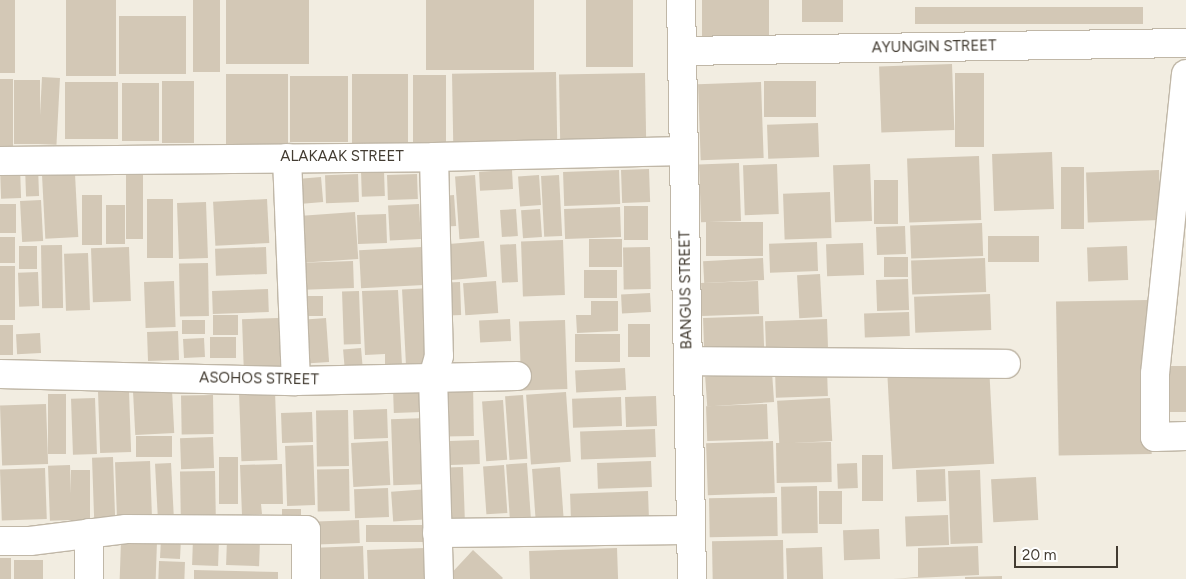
<!DOCTYPE html>
<html>
<head>
<meta charset="utf-8">
<style>
	body { margin:0 }
	#map { position:relative; width:1186px; height:579px; overflow:hidden; background:#f2ede1; font-family:Figtree,sans-serif }
	div>[style] { position:absolute }
	.building>* { inset:0; background:#d3c8b6; transform-origin:0 0 }
	.roads { filter:drop-shadow(1px 0 #c0b7a7) drop-shadow(-1px 0 #c0b7a7) drop-shadow(0 1px #c0b7a7) drop-shadow(0 -1px #c0b7a7) }
	.minor>* { height:28px; margin:-14px; padding:0 14px; transform-origin:14px; border-radius:14px; background:#fff }
	span { translate:-50% -50%; white-space:nowrap; text-align:center; line-height:1.15; -webkit-text-stroke:5px #fff; paint-order:stroke }
	.street-label { font-size:15px; color:#433c32 }
	.scale { position:absolute; left:1014px; top:546px; width:104px; height:22px; box-sizing:border-box; border:2px solid #433c32; border-top:0; padding-left:6px; font-size:15px; line-height:18px; white-space:nowrap; color:#433c32; -webkit-text-stroke:4px #fff; paint-order:stroke }
</style>
</head>
<body>
<div id="map">
	<div class="building">
		<i style="left:0;top:0;width:15px;height:73px"></i>
		<i style="left:66px;top:0;width:50px;height:76px"></i>
		<i style="left:193px;top:0;width:27px;height:72px"></i>
		<i style="left:226px;top:0;width:83px;height:64px"></i>
		<i style="left:426px;top:0;width:108px;height:70px"></i>
		<i style="left:586px;top:0;width:47px;height:67px"></i>
		<i style="left:702px;top:0;width:67px;height:37px"></i>
		<i style="left:802px;top:0;width:41px;height:22px"></i>
		<i style="left:1143px;top:7px;width:17px;height:228px;rotate:90deg"></i>
		<i style="left:119px;top:16px;width:67px;height:58px"></i>
		<i style="left:952px;top:64px;width:66px;height:73px;rotate:88deg"></i>
		<i style="left:556px;top:72px;width:79px;height:104px;rotate:89deg"></i>
		<i style="left:645px;top:73px;width:67px;height:86px;rotate:89deg"></i>
		<i style="left:955px;top:73px;width:29px;height:74px"></i>
		<i style="left:226px;top:74px;width:62px;height:71px"></i>
		<i style="left:408px;top:74px;width:70px;height:56px;rotate:90deg"></i>
		<i style="left:413px;top:75px;width:33px;height:71px"></i>
		<i style="left:290px;top:76px;width:58px;height:66px"></i>
		<i style="left:42px;top:77px;width:18px;height:67px;rotate:3deg"></i>
		<i style="left:0;top:79px;width:13px;height:67px"></i>
		<i style="left:14px;top:80px;width:26px;height:64px"></i>
		<i style="left:162px;top:81px;width:32px;height:62px"></i>
		<i style="left:764px;top:81px;width:52px;height:36px"></i>
		<i style="left:65px;top:82px;width:53px;height:57px"></i>
		<i style="left:761px;top:82px;width:76px;height:63px;rotate:88deg"></i>
		<i style="left:122px;top:83px;width:37px;height:58px"></i>
		<i style="left:818px;top:123px;width:34px;height:51px;rotate:88deg"></i>
		<i style="left:1052px;top:152px;width:57px;height:60px;rotate:88deg"></i>
		<i style="left:979px;top:156px;width:64px;height:72px;rotate:88deg"></i>
		<i style="left:739px;top:163px;width:58px;height:40px;rotate:88deg"></i>
		<i style="left:777px;top:164px;width:50px;height:34px;rotate:88deg"></i>
		<i style="left:870px;top:164px;width:57px;height:37px;rotate:88deg"></i>
		<i style="left:38px;top:166px;width:30px;height:13px;rotate:88deg"></i>
		<i style="left:20px;top:167px;width:31px;height:20px;rotate:88deg"></i>
		<i style="left:1061px;top:167px;width:23px;height:62px"></i>
		<i style="left:649px;top:169px;width:33px;height:28px;rotate:88deg"></i>
		<i style="left:126px;top:170px;width:17px;height:69px"></i>
		<i style="left:512px;top:170px;width:19px;height:33px;rotate:87deg"></i>
		<i style="left:619px;top:170px;width:34px;height:56px;rotate:88deg"></i>
		<i style="left:1159px;top:170px;width:50px;height:73px;rotate:88deg"></i>
		<i style="left:384px;top:171px;width:25px;height:23px;rotate:88deg"></i>
		<i style="left:75px;top:174px;width:63px;height:33px;rotate:87deg"></i>
		<i style="left:358px;top:174px;width:28px;height:33px;rotate:88deg"></i>
		<i style="left:417px;top:174px;width:25px;height:30px;rotate:88deg"></i>
		<i style="left:475px;top:175px;width:63px;height:20px;rotate:86deg"></i>
		<i style="left:539px;top:175px;width:30px;height:21px;rotate:86deg"></i>
		<i style="left:559px;top:175px;width:61px;height:18px;rotate:87deg"></i>
		<i style="left:321px;top:177px;width:25px;height:30px;rotate:85deg"></i>
		<i style="left:874px;top:180px;width:24px;height:44px"></i>
		<i style="left:830px;top:192px;width:46px;height:47px;rotate:88deg"></i>
		<i style="left:82px;top:195px;width:20px;height:50px"></i>
		<i style="left:454px;top:195px;width:31px;height:10px;rotate:86deg"></i>
		<i style="left:147px;top:199px;width:26px;height:59px"></i>
		<i style="left:267px;top:199px;width:44px;height:54px;rotate:87deg"></i>
		<i style="left:41px;top:200px;width:41px;height:21px;rotate:87deg"></i>
		<i style="left:206px;top:202px;width:56px;height:29px;rotate:88deg"></i>
		<i style="left:0;top:204px;width:16px;height:29px"></i>
		<i style="left:419px;top:204px;width:35px;height:31px;rotate:87deg"></i>
		<i style="left:106px;top:205px;width:19px;height:39px"></i>
		<i style="left:624px;top:206px;width:24px;height:34px"></i>
		<i style="left:620px;top:207px;width:30px;height:56px;rotate:88deg"></i>
		<i style="left:516px;top:209px;width:27px;height:16px;rotate:86deg"></i>
		<i style="left:540px;top:209px;width:28px;height:19px;rotate:86deg"></i>
		<i style="left:355px;top:212px;width:47px;height:60px;rotate:86deg"></i>
		<i style="left:386px;top:214px;width:29px;height:29px;rotate:88deg"></i>
		<i style="left:763px;top:222px;width:34px;height:57px;rotate:90deg"></i>
		<i style="left:982px;top:223px;width:33px;height:72px;rotate:88deg"></i>
		<i style="left:905px;top:226px;width:28px;height:29px;rotate:88deg"></i>
		<i style="left:1039px;top:236px;width:26px;height:51px;rotate:90deg"></i>
		<i style="left:0;top:237px;width:15px;height:26px"></i>
		<i style="left:589px;top:239px;width:33px;height:28px"></i>
		<i style="left:563px;top:240px;width:55px;height:42px;rotate:88deg"></i>
		<i style="left:484px;top:241px;width:36px;height:44px;rotate:85deg"></i>
		<i style="left:817px;top:242px;width:29px;height:48px;rotate:88deg"></i>
		<i style="left:863px;top:243px;width:32px;height:37px;rotate:88deg"></i>
		<i style="left:516px;top:244px;width:38px;height:16px;rotate:87deg"></i>
		<i style="left:62px;top:245px;width:63px;height:21px;rotate:89deg"></i>
		<i style="left:19px;top:246px;width:18px;height:23px"></i>
		<i style="left:1127px;top:246px;width:34px;height:40px;rotate:88deg"></i>
		<i style="left:129px;top:247px;width:54px;height:38px;rotate:88deg"></i>
		<i style="left:266px;top:247px;width:27px;height:51px;rotate:88deg"></i>
		<i style="left:422px;top:247px;width:38px;height:63px;rotate:87deg"></i>
		<i style="left:650px;top:247px;width:42px;height:27px;rotate:89deg"></i>
		<i style="left:88px;top:253px;width:57px;height:24px;rotate:88deg"></i>
		<i style="left:908px;top:257px;width:20px;height:24px;rotate:90deg"></i>
		<i style="left:763px;top:258px;width:22px;height:60px;rotate:87deg"></i>
		<i style="left:985px;top:258px;width:34px;height:74px;rotate:88deg"></i>
		<i style="left:353px;top:261px;width:27px;height:57px;rotate:88deg"></i>
		<i style="left:208px;top:263px;width:53px;height:29px;rotate:89deg"></i>
		<i style="left:0;top:266px;width:15px;height:54px"></i>
		<i style="left:617px;top:270px;width:28px;height:33px;rotate:90deg"></i>
		<i style="left:38px;top:272px;width:34px;height:20px;rotate:88deg"></i>
		<i style="left:820px;top:274px;width:43px;height:23px;rotate:87deg"></i>
		<i style="left:908px;top:279px;width:31px;height:32px;rotate:88deg"></i>
		<i style="left:174px;top:281px;width:46px;height:30px;rotate:88deg"></i>
		<i style="left:496px;top:281px;width:32px;height:33px;rotate:86deg"></i>
		<i style="left:758px;top:281px;width:33px;height:57px;rotate:88deg"></i>
		<i style="left:460px;top:282px;width:33px;height:19px;rotate:88deg"></i>
		<i style="left:432px;top:288px;width:75px;height:30px;rotate:87deg"></i>
		<i style="left:268px;top:289px;width:23px;height:56px;rotate:88deg"></i>
		<i style="clip-path:polygon(398px 290px,402px 365px,385px 366px,385px 354px,365px 355px,362px 291px)"></i>
		<i style="left:359px;top:291px;width:53px;height:17px;rotate:88deg"></i>
		<i style="left:650px;top:293px;width:19px;height:29px;rotate:87deg"></i>
		<i style="left:990px;top:294px;width:36px;height:76px;rotate:88deg"></i>
		<i style="left:300px;top:296px;width:23px;height:20px"></i>
		<i style="left:1149px;top:300px;width:154px;height:93px;rotate:89deg"></i>
		<i style="clip-path:polygon(591px 301px,618px 301px,618px 331px,577px 333px,576px 315px,591px 315px)"></i>
		<i style="left:909px;top:312px;width:24px;height:45px;rotate:88deg"></i>
		<i style="left:238px;top:315px;width:20px;height:25px;rotate:90deg"></i>
		<i style="left:763px;top:316px;width:35px;height:60px;rotate:88deg"></i>
		<i style="left:279px;top:318px;width:58px;height:37px;rotate:88deg"></i>
		<i style="left:326px;top:318px;width:44px;height:27px;rotate:86deg"></i>
		<i style="left:510px;top:319px;width:22px;height:31px;rotate:87deg"></i>
		<i style="left:827px;top:319px;width:28px;height:62px;rotate:88deg"></i>
		<i style="left:205px;top:320px;width:14px;height:23px;rotate:90deg"></i>
		<i style="left:565px;top:320px;width:69px;height:46px;rotate:88deg"></i>
		<i style="left:628px;top:324px;width:22px;height:33px"></i>
		<i style="left:0;top:325px;width:13px;height:30px"></i>
		<i style="left:178px;top:331px;width:29px;height:31px;rotate:88deg"></i>
		<i style="left:40px;top:333px;width:20px;height:24px;rotate:87deg"></i>
		<i style="left:620px;top:334px;width:28px;height:45px;rotate:90deg"></i>
		<i style="left:236px;top:337px;width:21px;height:26px;rotate:90deg"></i>
		<i style="left:204px;top:338px;width:19px;height:21px;rotate:87deg"></i>
		<i style="left:361px;top:348px;width:23px;height:18px;rotate:85deg"></i>
		<i style="left:989px;top:365px;width:99px;height:102px;rotate:87deg"></i>
		<i style="left:1186px;top:366px;width:46px;height:18px;rotate:90deg"></i>
		<i style="left:625px;top:368px;width:22px;height:50px;rotate:87deg"></i>
		<i style="left:827px;top:370px;width:26px;height:52px;rotate:88deg"></i>
		<i style="left:772px;top:372px;width:30px;height:67px;rotate:86deg"></i>
		<i style="left:473px;top:384px;width:52px;height:30px;rotate:89deg"></i>
		<i style="left:421px;top:388px;width:24px;height:28px;rotate:88deg"></i>
		<i style="left:172px;top:390px;width:43px;height:39px;rotate:87deg"></i>
		<i style="left:129px;top:391px;width:61px;height:31px;rotate:88deg"></i>
		<i style="left:275px;top:391px;width:69px;height:36px;rotate:88deg"></i>
		<i style="left:566px;top:392px;width:70px;height:40px;rotate:86deg"></i>
		<i style="left:48px;top:394px;width:18px;height:60px"></i>
		<i style="left:213px;top:395px;width:39px;height:32px;rotate:89deg"></i>
		<i style="left:523px;top:395px;width:64px;height:18px;rotate:86deg"></i>
		<i style="left:656px;top:396px;width:30px;height:31px;rotate:88deg"></i>
		<i style="left:621px;top:397px;width:29px;height:49px;rotate:88deg"></i>
		<i style="left:95px;top:398px;width:56px;height:24px;rotate:88deg"></i>
		<i style="left:830px;top:398px;width:43px;height:53px;rotate:87deg"></i>
		<i style="left:503px;top:400px;width:60px;height:21px;rotate:86deg"></i>
		<i style="left:46px;top:404px;width:60px;height:46px;rotate:88deg"></i>
		<i style="left:767px;top:404px;width:35px;height:61px;rotate:88deg"></i>
		<i style="left:387px;top:409px;width:29px;height:34px;rotate:88deg"></i>
		<i style="left:348px;top:410px;width:56px;height:32px;rotate:89deg"></i>
		<i style="left:312px;top:412px;width:30px;height:31px;rotate:88deg"></i>
		<i style="left:427px;top:418px;width:66px;height:36px;rotate:88deg"></i>
		<i style="left:655px;top:429px;width:28px;height:75px;rotate:88deg"></i>
		<i style="left:172px;top:436px;width:21px;height:36px;rotate:90deg"></i>
		<i style="left:213px;top:437px;width:31px;height:33px;rotate:88deg"></i>
		<i style="left:479px;top:440px;width:24px;height:37px;rotate:88deg"></i>
		<i style="left:388px;top:441px;width:44px;height:37px;rotate:87deg"></i>
		<i style="left:773px;top:441px;width:52px;height:67px;rotate:88deg"></i>
		<i style="left:831px;top:442px;width:40px;height:55px;rotate:89deg"></i>
		<i style="left:313px;top:445px;width:60px;height:28px;rotate:88deg"></i>
		<i style="left:862px;top:455px;width:21px;height:46px"></i>
		<i style="left:113px;top:457px;width:71px;height:21px;rotate:88deg"></i>
		<i style="left:219px;top:457px;width:19px;height:47px"></i>
		<i style="left:150px;top:461px;width:58px;height:35px;rotate:88deg"></i>
		<i style="left:651px;top:461px;width:26px;height:54px;rotate:88deg"></i>
		<i style="left:171px;top:463px;width:57px;height:16px;rotate:87deg"></i>
		<i style="left:527px;top:463px;width:62px;height:21px;rotate:86deg"></i>
		<i style="left:857px;top:463px;width:25px;height:20px;rotate:88deg"></i>
		<i style="clip-path:polygon(282px 464px,283px 504px,261px 504px,262px 514px,242px 515px,240px 465px)"></i>
		<i style="left:70px;top:465px;width:55px;height:22px;rotate:88deg"></i>
		<i style="left:504px;top:465px;width:48px;height:21px;rotate:86deg"></i>
		<i style="left:463px;top:467px;width:52px;height:24px;rotate:88deg"></i>
		<i style="left:560px;top:467px;width:56px;height:28px;rotate:86deg"></i>
		<i style="left:45px;top:468px;width:51px;height:45px;rotate:88deg"></i>
		<i style="left:349px;top:469px;width:42px;height:32px;rotate:89deg"></i>
		<i style="left:945px;top:469px;width:32px;height:29px;rotate:88deg"></i>
		<i style="left:71px;top:470px;width:19px;height:60px"></i>
		<i style="left:980px;top:470px;width:73px;height:32px;rotate:88deg"></i>
		<i style="left:215px;top:471px;width:51px;height:35px;rotate:89deg"></i>
		<i style="left:1036px;top:477px;width:43px;height:45px;rotate:87deg"></i>
		<i style="left:817px;top:486px;width:47px;height:36px;rotate:89deg"></i>
		<i style="left:388px;top:488px;width:29px;height:34px;rotate:88deg"></i>
		<i style="left:429px;top:489px;width:30px;height:38px;rotate:86deg"></i>
		<i style="left:648px;top:491px;width:34px;height:78px;rotate:88deg"></i>
		<i style="left:819px;top:491px;width:23px;height:33px"></i>
		<i style="left:777px;top:497px;width:39px;height:68px;rotate:89deg"></i>
		<i style="left:282px;top:509px;width:19px;height:18px"></i>
		<i style="left:948px;top:515px;width:30px;height:43px;rotate:88deg"></i>
		<i style="left:359px;top:520px;width:23px;height:50px;rotate:88deg"></i>
		<i style="left:426px;top:525px;width:17px;height:60px;rotate:90deg"></i>
		<i style="left:879px;top:529px;width:30px;height:36px;rotate:88deg"></i>
		<i style="left:161px;top:539px;width:20px;height:19px;rotate:3deg"></i>
		<i style="left:193px;top:539px;width:26px;height:26px;rotate:2deg"></i>
		<i style="left:227px;top:539px;width:33px;height:26px;rotate:2deg"></i>
		<i style="left:783px;top:540px;width:39px;height:71px;rotate:89deg"></i>
		<i style="left:121px;top:541px;width:36px;height:38px;rotate:2deg"></i>
		<i style="left:363px;top:546px;width:33px;height:54px;rotate:88deg"></i>
		<i style="clip-path:polygon(978px 546px,979px 575px,893px 579px,918px 577px,918px 548px)"></i>
		<i style="left:822px;top:547px;width:32px;height:36px;rotate:88deg"></i>
		<i style="left:425px;top:548px;width:31px;height:58px;rotate:88deg"></i>
		<i style="left:617px;top:548px;width:31px;height:88px;rotate:88deg"></i>
		<i style="clip-path:polygon(473px 550px,503px 578px,502px 579px,446px 579px)"></i>
		<i style="left:0;top:558px;width:11px;height:21px"></i>
		<i style="left:14px;top:560px;width:29px;height:19px"></i>
		<i style="left:159px;top:561px;width:26px;height:18px;rotate:2deg"></i>
		<i style="clip-path:polygon(194px 570px,278px 572px,278px 579px,194px 579px)"></i>
		<i style="clip-path:polygon(1002px 576px,1002px 579px,965px 579px,965px 577px)"></i>
	</div>
	<div class="roads">
		<div class="minor">
			<i style="left:681px;top:0;width:579px;rotate:88.91deg"></i>
			<i style="left:682px;top:51px;width:504px;rotate:-0.91deg"></i>
			<i style="left:1186px;top:74px;width:302px;rotate:95.9deg"></i>
			<i style="left:1155px;top:374px;width:63px;rotate:90deg"></i>
			<i style="left:1155px;top:437px;width:31px;rotate:-2deg"></i>
			<i style="left:434px;top:157px;width:199px;rotate:88.6deg"></i>
			<i style="left:439px;top:356px;width:22px;rotate:106deg"></i>
			<i style="left:433px;top:377px;width:202px;rotate:88.3deg"></i>
			<i style="left:287px;top:158px;width:223px;rotate:87.7deg"></i>
			<i style="left:0;top:161px;width:434px;rotate:-0.5deg"></i>
			<i style="left:434px;top:157px;width:250px;rotate:-1.4deg"></i>
			<i style="left:688px;top:361px;width:318px;rotate:0.5deg"></i>
			<i style="left:0;top:374px;width:296px;rotate:1.4deg"></i>
			<i style="left:296px;top:381px;width:221px;rotate:-1.3deg"></i>
			<i style="left:437px;top:533px;width:254px;rotate:-0.7deg"></i>
			<i style="left:0;top:541px;width:30px"></i>
			<i style="left:30px;top:541px;width:97px;rotate:-7.1deg"></i>
			<i style="left:126px;top:529px;width:180px;rotate:0.3deg"></i>
			<i style="left:306px;top:530px;width:49px;rotate:90deg"></i>
			<i style="left:89px;top:579px;width:46px;rotate:-90deg"></i>
		</div>
	</div>
	<div class="street-label">
		<span style="left:934px;top:47px;rotate:-1deg">AYUNGIN STREET</span>
		<span style="left:342px;top:157px">ALAKAAK STREET</span>
		<span style="left:686px;top:290px;rotate:-91deg">BANGUS STREET</span>
		<span style="left:259px;top:379px;rotate:1deg">ASOHOS STREET</span>
	</div>
	<div class="scale">20 m</div>
</div>
</body>
</html>
